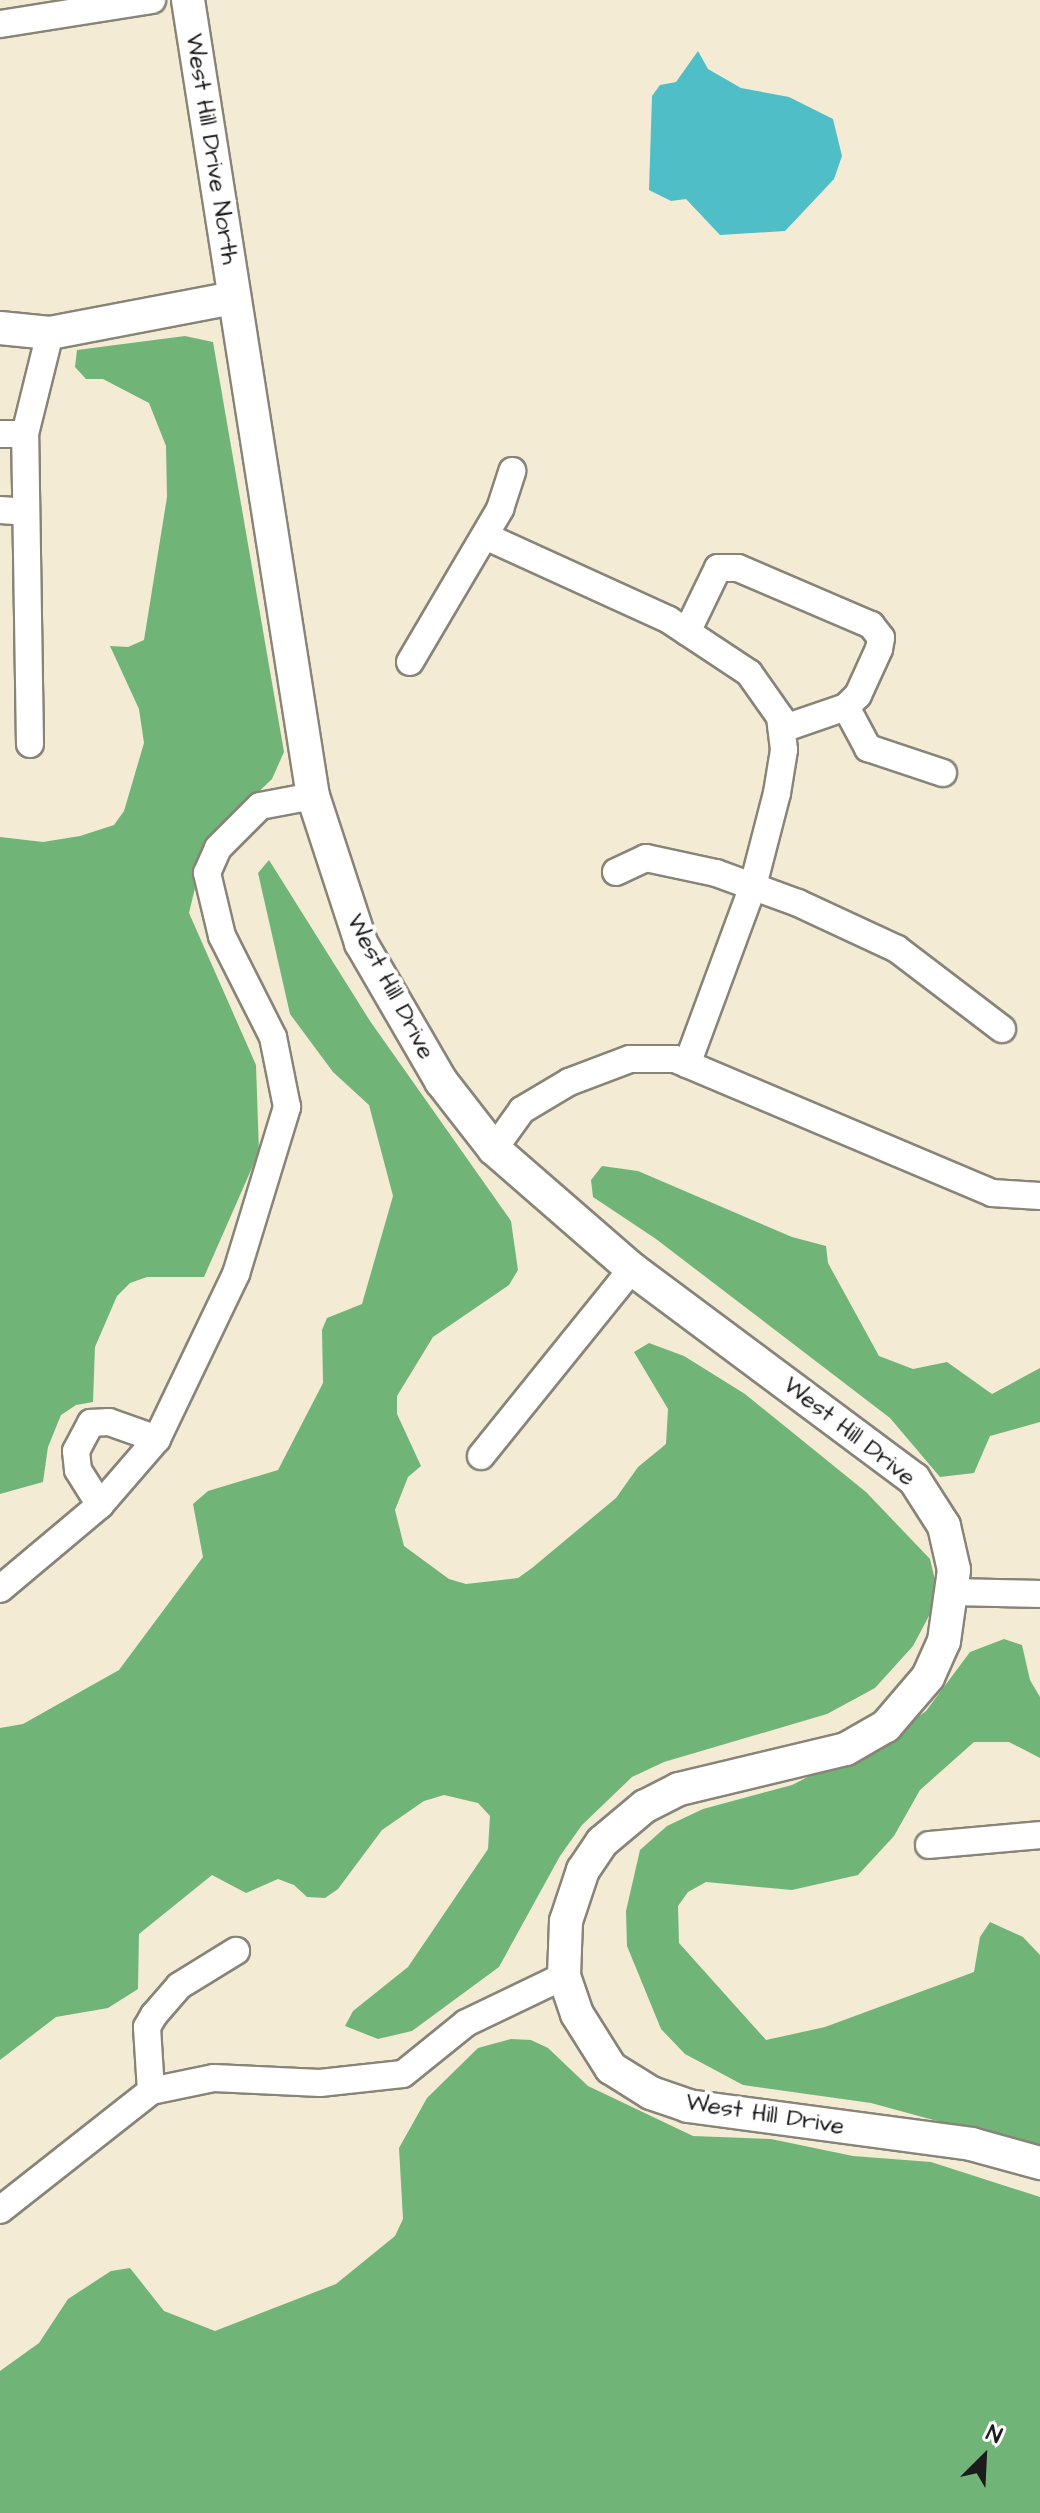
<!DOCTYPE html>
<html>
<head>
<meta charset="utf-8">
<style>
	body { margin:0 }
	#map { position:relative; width:1040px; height:2513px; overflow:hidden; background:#f4ebd5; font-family:"Architects Daughter",sans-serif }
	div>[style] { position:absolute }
	.forest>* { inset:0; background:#71b478 }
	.water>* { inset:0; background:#50bec7 }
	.roads { filter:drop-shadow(2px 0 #888478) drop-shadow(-2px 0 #888478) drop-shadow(0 2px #888478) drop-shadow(0 -2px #888478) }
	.minor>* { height:26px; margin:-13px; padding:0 13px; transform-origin:13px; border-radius:13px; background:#fff }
	.tertiary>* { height:32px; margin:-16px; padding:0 16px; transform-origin:16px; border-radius:16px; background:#fff }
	span { translate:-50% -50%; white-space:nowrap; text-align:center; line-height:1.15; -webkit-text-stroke:8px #fff; paint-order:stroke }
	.street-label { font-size:24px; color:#1c1c1c }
	.north { position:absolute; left:944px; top:2417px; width:80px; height:80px; -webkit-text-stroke:6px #fff; paint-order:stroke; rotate:24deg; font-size:22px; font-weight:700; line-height:32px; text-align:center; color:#1c1c1c }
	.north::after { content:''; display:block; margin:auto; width:28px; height:36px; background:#1c1c1c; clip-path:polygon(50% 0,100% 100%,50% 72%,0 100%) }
</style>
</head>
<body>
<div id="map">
	<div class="forest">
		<i style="clip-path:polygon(185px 336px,213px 342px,284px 752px,272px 779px,206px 842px,189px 913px,256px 1065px,259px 1152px,204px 1277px,147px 1277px,130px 1283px,117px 1296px,95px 1347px,93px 1402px,76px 1405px,61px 1415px,48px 1447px,43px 1482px,0 1494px,0 837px,43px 842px,80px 836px,114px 825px,124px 811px,144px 743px,139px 709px,110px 646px,128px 647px,144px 640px,167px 497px,166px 446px,149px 403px,103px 379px,86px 379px,75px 367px,77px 350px)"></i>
		<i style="clip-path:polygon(269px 860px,370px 1021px,511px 1221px,518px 1270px,509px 1285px,433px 1337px,397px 1396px,397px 1414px,421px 1466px,408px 1477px,395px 1510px,404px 1546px,449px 1579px,466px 1584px,518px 1578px,532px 1568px,616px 1498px,638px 1467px,666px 1444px,668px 1409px,634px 1352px,649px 1343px,684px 1356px,745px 1394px,866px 1492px,930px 1559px,939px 1597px,913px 1646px,875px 1688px,827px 1714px,664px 1762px,632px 1777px,582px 1825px,560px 1856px,499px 1967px,412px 2031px,378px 2039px,345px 2026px,353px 2011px,408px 1967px,488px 1849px,490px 1816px,478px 1803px,444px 1795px,424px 1801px,382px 1830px,338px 1889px,325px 1898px,307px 1897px,294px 1885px,278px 1879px,246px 1893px,212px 1875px,139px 1934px,138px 1989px,108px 2008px,56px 2017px,0 2060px,0 1728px,23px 1724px,119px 1670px,203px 1557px,193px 1504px,208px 1491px,278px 1470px,323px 1383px,322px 1330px,327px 1318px,362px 1304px,393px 1196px,369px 1105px,333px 1072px,290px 1014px,258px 873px)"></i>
		<i style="clip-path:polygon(602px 1166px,638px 1171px,792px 1237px,826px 1246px,828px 1263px,879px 1356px,913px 1369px,947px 1362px,992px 1394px,1040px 1368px,1040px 1422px,990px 1436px,974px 1473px,940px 1477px,890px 1418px,656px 1239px,593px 1197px,591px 1180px)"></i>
		<i style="clip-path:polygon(1004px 1639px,1022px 1645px,1030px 1680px,1040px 1697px,1040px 1758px,1009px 1742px,974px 1742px,920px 1790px,894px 1836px,858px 1875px,792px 1890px,706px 1882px,688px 1892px,678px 1906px,679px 1943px,766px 2040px,825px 2027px,974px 1972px,980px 1937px,990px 1922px,1023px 1937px,1040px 1955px,1040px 2149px,871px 2103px,743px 2085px,685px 2054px,661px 2029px,627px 1946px,626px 1911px,640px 1850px,667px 1826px,703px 1809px,792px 1785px,897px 1732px,926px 1711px,970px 1652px)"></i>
		<i style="clip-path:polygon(511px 2039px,531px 2040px,548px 2048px,588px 2086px,693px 2136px,771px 2139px,853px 2156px,931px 2162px,1040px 2197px,1040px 2513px,0 2513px,0 2371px,39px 2343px,68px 2299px,111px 2271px,130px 2268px,164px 2311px,215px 2331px,336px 2284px,395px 2236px,403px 2219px,399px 2148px,427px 2098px,478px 2048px)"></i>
	</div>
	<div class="water">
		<i style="clip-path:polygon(698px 51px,708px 69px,741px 88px,789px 97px,833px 119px,842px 156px,834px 179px,785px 231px,720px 235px,686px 199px,671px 201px,649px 190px,652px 96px,660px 85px,676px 82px)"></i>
	</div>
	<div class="roads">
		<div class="minor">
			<i style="left:0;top:24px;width:154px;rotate:-9deg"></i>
			<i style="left:0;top:434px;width:25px"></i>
			<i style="left:0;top:510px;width:26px;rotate:4deg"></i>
			<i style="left:485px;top:536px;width:202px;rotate:24.5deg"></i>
			<i style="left:669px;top:620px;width:96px;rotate:33.5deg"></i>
			<i style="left:749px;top:673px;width:54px;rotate:54.8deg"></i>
			<i style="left:780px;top:717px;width:33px;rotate:83deg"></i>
			<i style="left:784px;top:750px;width:44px;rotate:99.2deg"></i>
			<i style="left:777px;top:793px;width:96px;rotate:104.5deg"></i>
			<i style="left:753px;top:886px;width:190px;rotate:110.3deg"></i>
			<i style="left:687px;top:632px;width:71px;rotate:-64.2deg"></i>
			<i style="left:718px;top:568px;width:20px"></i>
			<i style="left:738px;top:568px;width:145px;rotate:23.2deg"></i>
			<i style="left:871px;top:625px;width:16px;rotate:52deg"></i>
			<i style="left:881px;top:638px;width:11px;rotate:100deg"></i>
			<i style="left:879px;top:649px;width:51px;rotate:114.5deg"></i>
			<i style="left:858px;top:695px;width:17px;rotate:135deg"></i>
			<i style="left:846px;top:707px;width:68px;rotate:161deg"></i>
			<i style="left:410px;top:662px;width:178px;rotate:-59.5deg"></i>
			<i style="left:500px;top:509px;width:40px;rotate:-72deg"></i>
			<i style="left:846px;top:707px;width:47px;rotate:61.8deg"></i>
			<i style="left:868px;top:748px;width:79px;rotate:18.4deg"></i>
			<i style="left:30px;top:744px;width:310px;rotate:-90.9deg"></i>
			<i style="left:25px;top:434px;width:104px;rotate:-76.1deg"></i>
			<i style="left:616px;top:872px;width:33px;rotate:-25deg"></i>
			<i style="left:646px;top:858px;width:72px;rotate:12.1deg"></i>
			<i style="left:716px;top:873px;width:87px;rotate:20.1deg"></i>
			<i style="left:798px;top:903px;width:109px;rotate:24.9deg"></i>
			<i style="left:897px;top:949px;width:132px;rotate:37.3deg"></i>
			<i style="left:494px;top:1149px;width:48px;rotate:-54.3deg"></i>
			<i style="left:522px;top:1110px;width:55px;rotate:-30.8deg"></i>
			<i style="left:569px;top:1082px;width:65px;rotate:-20.7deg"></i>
			<i style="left:630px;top:1059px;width:45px"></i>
			<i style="left:675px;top:1059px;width:344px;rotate:22.9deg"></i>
			<i style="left:992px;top:1193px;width:48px;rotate:3.6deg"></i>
			<i style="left:481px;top:1456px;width:240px;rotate:-51.1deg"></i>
			<i style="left:100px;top:1505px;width:41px;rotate:-122.2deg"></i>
			<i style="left:78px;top:1470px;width:19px;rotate:-96deg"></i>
			<i style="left:76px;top:1451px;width:32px;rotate:-62deg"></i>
			<i style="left:91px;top:1423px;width:18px;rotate:-3deg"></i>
			<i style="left:109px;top:1422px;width:51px;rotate:19.5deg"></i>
			<i style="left:0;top:1589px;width:131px;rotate:-40deg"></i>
			<i style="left:100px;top:1505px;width:87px;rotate:-49.2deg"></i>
			<i style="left:157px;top:1439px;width:183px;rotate:-64.4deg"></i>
			<i style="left:236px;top:1274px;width:175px;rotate:-73deg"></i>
			<i style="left:287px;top:1107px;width:71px;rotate:-101.3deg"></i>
			<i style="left:273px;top:1037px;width:113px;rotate:-116.8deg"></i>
			<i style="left:222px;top:936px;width:65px;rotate:-103.4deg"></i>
			<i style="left:207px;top:873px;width:27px;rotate:-66deg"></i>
			<i style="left:218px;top:848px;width:59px;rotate:-45deg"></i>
			<i style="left:260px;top:806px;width:54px;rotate:-10.7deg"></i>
			<i style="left:954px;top:1592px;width:86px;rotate:1.3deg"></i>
			<i style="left:929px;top:1845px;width:111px;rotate:-5.1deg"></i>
			<i style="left:151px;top:2091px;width:64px;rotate:-93.6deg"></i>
			<i style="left:147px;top:2027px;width:14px;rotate:-60deg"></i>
			<i style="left:154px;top:2015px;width:38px;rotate:-49deg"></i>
			<i style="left:179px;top:1986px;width:67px;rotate:-31.6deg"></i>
			<i style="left:0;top:2210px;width:192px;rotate:-38.2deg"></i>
			<i style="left:151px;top:2091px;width:64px;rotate:-11.7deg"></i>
			<i style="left:214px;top:2078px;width:106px;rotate:2.7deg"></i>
			<i style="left:320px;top:2083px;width:83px;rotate:-6.2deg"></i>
			<i style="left:403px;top:2074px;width:81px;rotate:-39deg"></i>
			<i style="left:466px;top:2023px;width:109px;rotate:-25.6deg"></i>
		</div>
		<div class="tertiary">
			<i style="left:188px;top:0;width:806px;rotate:81.08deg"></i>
			<i style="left:313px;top:796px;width:155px;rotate:71.9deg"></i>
			<i style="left:361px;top:943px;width:160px;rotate:59.9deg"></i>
			<i style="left:441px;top:1081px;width:86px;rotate:52.1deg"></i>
			<i style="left:494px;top:1149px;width:183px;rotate:41deg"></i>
			<i style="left:632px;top:1269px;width:352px;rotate:36.7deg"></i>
			<i style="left:914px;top:1479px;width:56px;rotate:57.4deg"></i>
			<i style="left:944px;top:1526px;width:45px;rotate:77.2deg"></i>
			<i style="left:954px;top:1570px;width:72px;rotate:98deg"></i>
			<i style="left:944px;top:1641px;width:39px;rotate:114deg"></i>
			<i style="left:928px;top:1677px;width:65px;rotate:130.6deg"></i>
			<i style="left:886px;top:1726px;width:46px;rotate:150.1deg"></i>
			<i style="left:846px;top:1749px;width:172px;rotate:166.5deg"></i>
			<i style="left:679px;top:1789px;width:38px;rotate:153deg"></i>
			<i style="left:645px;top:1806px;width:56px;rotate:140.1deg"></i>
			<i style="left:602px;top:1842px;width:34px;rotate:124deg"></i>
			<i style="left:583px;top:1870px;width:54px;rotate:108.4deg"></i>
			<i style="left:566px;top:1921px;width:55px;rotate:92.1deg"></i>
			<i style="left:564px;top:1976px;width:40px;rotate:71.1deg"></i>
			<i style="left:577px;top:2014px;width:64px;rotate:57.8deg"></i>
			<i style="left:611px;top:2068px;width:47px;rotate:32deg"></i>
			<i style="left:651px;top:2093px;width:39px;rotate:19deg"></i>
			<i style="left:688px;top:2106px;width:286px;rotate:7.6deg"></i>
			<i style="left:971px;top:2144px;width:72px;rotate:15.4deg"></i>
			<i style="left:0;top:328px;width:50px;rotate:5.7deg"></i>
			<i style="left:50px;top:333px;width:186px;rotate:-10.8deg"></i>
		</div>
	</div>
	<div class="street-label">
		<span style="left:211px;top:149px;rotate:81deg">West Hill Drive North</span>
		<span style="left:390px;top:987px;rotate:62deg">West Hill Drive</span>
		<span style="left:849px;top:1432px;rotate:38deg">West Hill Drive</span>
		<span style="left:765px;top:2115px;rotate:9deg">West Hill Drive</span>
	</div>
	<div class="north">N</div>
</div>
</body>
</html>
